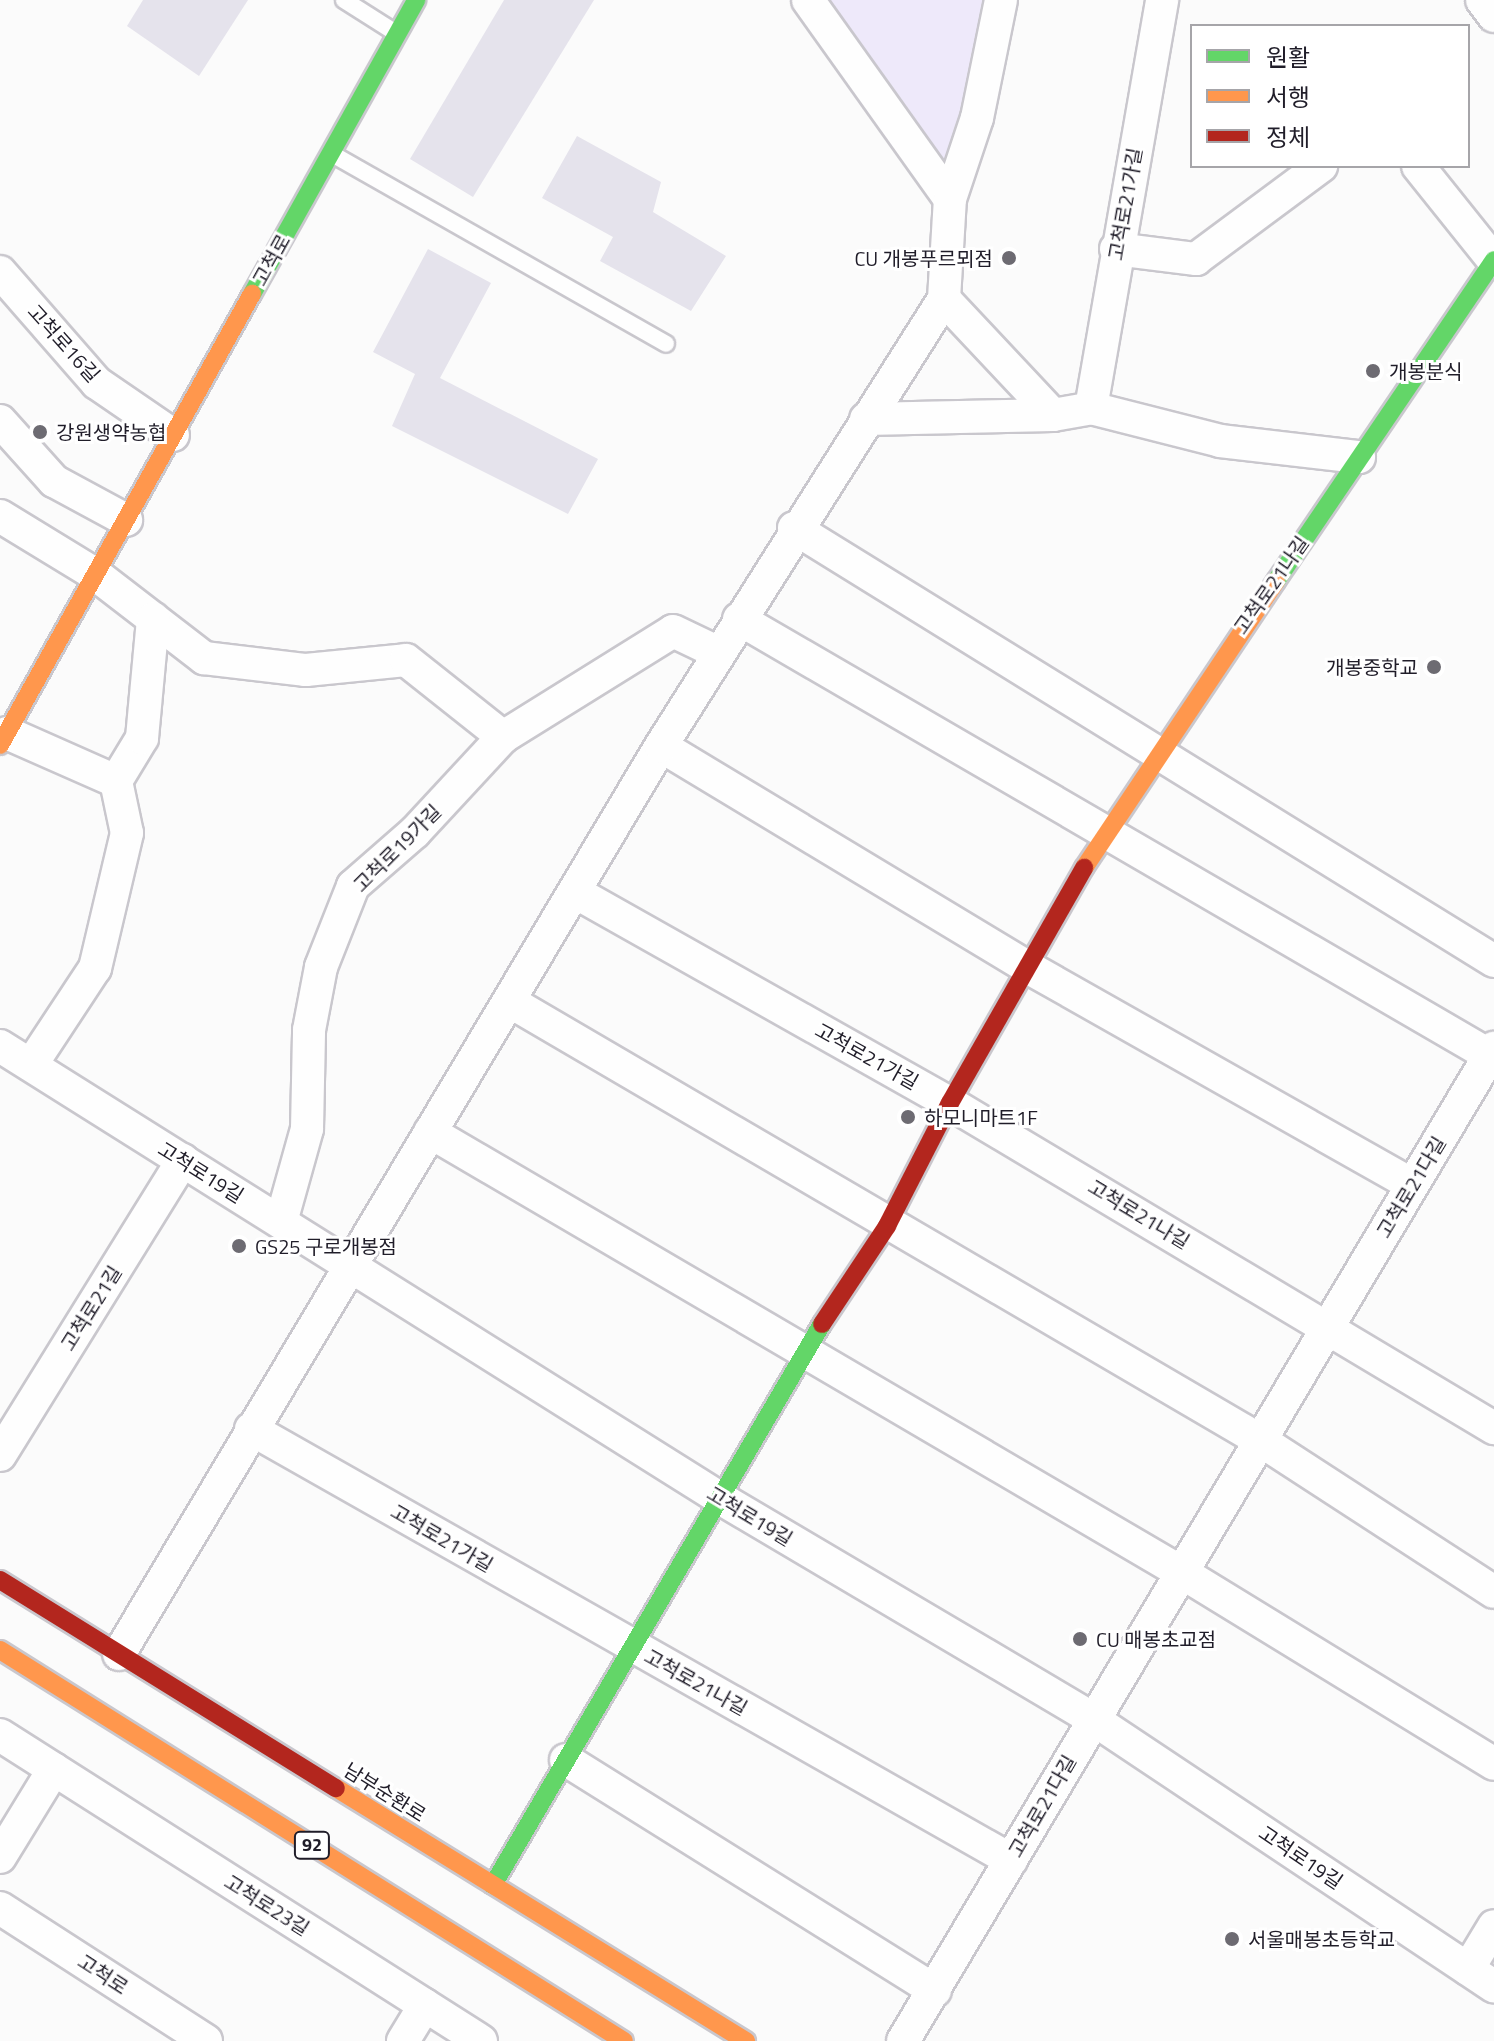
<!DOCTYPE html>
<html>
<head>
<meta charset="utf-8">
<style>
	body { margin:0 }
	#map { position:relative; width:1494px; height:2041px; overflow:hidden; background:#fbfbfb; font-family:"Titillium Web","Noto Sans KR",sans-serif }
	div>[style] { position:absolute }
	.green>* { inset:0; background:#eee9fa }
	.building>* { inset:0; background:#e5e3ec }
	.roads { filter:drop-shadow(2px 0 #c9c7cd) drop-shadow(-2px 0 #c9c7cd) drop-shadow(0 2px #c9c7cd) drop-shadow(0 -2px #c9c7cd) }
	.lane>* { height:16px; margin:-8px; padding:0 8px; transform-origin:8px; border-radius:8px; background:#fefefe }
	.street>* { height:32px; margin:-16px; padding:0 16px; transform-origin:16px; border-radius:16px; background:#fefefe }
	.fast>* { height:18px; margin:-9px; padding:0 9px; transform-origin:9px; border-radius:9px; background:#63d668 }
	.slow>* { height:18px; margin:-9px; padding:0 9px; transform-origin:9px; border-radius:9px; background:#ff974d }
	.jam>* { height:18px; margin:-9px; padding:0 9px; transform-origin:9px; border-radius:9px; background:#b3261e }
	.dots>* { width:22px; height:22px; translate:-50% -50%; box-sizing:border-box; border:4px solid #fff; border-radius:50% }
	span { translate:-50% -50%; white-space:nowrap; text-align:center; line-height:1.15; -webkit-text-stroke:6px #fff; paint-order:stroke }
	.shield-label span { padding:2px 6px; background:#fff; border:2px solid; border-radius:6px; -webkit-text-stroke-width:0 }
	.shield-label { font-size:18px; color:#201d29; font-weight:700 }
	.street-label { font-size:20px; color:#201d29 }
	.poi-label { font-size:20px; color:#201d29 }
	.right { translate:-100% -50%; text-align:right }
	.left { translate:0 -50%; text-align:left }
	.legend { position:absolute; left:1190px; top:24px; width:280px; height:144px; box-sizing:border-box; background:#fff; border:2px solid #a6a5a9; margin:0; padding:10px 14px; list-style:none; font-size:24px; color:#201d29 }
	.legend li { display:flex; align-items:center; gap:16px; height:40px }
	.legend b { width:40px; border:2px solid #a6a5a9 }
</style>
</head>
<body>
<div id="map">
	<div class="green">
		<i style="clip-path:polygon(808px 0,987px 0,950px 199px)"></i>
	</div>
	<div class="building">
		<i style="clip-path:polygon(143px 0,248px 0,199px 76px,127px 26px)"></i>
		<i style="clip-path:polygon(504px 0,594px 0,473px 197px,410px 159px)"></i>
		<i style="clip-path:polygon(577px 136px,661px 182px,653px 212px,726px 256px,691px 311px,600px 261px,613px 237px,542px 198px)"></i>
		<i style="clip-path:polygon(428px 249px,491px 283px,440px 378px,598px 459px,568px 514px,392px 426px,415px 374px,373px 352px)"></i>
	</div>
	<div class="roads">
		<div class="lane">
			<i style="left:344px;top:0;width:62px;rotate:32.4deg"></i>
			<i style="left:332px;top:154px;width:384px;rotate:29.6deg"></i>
		</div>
		<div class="street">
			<i style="left:808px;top:0;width:244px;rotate:54.5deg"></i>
			<i style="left:1482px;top:0;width:20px;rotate:53deg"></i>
			<i style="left:1418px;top:166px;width:122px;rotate:51.3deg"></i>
			<i style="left:1116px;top:249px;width:81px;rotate:7.1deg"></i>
			<i style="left:1196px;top:259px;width:156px;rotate:-36.6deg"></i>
			<i style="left:0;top:272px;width:147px;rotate:48.9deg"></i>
			<i style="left:97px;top:383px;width:92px;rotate:34.4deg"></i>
			<i style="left:944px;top:299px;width:159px;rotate:46.8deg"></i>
			<i style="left:1091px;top:408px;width:414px;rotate:-80.1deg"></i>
			<i style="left:866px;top:419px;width:187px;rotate:-1.2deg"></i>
			<i style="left:1053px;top:415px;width:39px;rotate:-10deg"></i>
			<i style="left:1091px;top:408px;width:133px;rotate:14.3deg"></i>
			<i style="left:1220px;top:441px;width:140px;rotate:6.6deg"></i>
			<i style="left:0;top:421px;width:81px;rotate:48deg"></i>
			<i style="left:54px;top:481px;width:82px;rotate:28.4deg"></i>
			<i style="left:0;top:516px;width:111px;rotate:31.4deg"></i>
			<i style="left:95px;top:574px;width:138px;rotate:37.6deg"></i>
			<i style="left:204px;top:658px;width:103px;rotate:6.7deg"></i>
			<i style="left:306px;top:670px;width:100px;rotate:-5.7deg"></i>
			<i style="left:406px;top:660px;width:124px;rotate:38.4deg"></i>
			<i style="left:794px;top:528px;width:823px;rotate:31.74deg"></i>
			<i style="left:739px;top:619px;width:868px;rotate:30.17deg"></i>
			<i style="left:7px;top:733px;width:119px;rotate:23.8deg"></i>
			<i style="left:116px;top:781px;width:53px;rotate:78.1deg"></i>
			<i style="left:127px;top:833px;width:139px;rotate:103.3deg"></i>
			<i style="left:95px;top:968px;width:116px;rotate:123.4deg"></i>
			<i style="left:661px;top:746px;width:430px;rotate:31.1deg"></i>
			<i style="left:1029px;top:968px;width:440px;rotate:29.5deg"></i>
			<i style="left:116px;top:781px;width:50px;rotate:-58.8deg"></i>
			<i style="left:142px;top:738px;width:120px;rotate:-84.7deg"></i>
			<i style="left:575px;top:892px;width:430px;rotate:29.4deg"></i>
			<i style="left:950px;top:1103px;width:634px;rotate:30.86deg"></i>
			<i style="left:509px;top:1001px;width:873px;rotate:30.32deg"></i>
			<i style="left:1263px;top:1442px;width:275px;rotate:33deg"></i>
			<i style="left:0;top:1046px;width:848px;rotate:32.13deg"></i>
			<i style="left:718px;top:1497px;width:436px;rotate:30.6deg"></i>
			<i style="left:1093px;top:1719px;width:482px;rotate:33.7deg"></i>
			<i style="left:430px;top:1132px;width:870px;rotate:30.37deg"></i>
			<i style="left:1181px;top:1572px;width:367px;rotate:31.5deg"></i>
			<i style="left:281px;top:1222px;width:97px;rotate:-74.4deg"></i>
			<i style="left:307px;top:1129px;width:99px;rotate:-88.8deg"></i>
			<i style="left:309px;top:1030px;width:64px;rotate:-79.2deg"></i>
			<i style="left:321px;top:967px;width:87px;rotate:-68.4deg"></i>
			<i style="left:353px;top:886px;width:82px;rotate:-41.1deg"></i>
			<i style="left:415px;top:832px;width:129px;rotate:-47.2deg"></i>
			<i style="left:503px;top:737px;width:200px;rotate:-31.9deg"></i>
			<i style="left:673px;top:631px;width:51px;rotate:25.6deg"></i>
			<i style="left:251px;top:1429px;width:874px;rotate:29.56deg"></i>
			<i style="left:0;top:1455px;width:347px;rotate:-58.2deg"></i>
			<i style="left:119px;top:1654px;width:1057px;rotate:-59.17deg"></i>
			<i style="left:661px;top:746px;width:529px;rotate:-57.66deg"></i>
			<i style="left:944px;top:299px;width:100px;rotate:-86.6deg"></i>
			<i style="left:950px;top:199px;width:85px;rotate:-71.6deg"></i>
			<i style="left:977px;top:118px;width:120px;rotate:-78.5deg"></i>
			<i style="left:0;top:1735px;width:570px;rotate:32.46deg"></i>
			<i style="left:566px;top:1760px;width:435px;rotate:32deg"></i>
			<i style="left:0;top:1857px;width:103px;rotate:-58.5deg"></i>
			<i style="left:0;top:1908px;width:245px;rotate:32.8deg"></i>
			<i style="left:1468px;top:1969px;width:50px;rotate:-58.8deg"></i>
			<i style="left:403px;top:2041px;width:42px;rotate:-58.6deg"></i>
			<i style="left:903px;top:2041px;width:1156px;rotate:-59.24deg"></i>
		</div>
		<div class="fast">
			<i style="left:252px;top:294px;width:337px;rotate:-60.8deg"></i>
			<i style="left:1276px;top:581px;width:388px;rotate:-55.8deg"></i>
			<i style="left:493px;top:1885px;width:650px;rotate:-59.61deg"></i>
		</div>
		<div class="slow">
			<i style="left:0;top:745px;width:517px;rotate:-60.81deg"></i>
			<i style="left:1084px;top:868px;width:345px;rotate:-56.2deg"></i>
			<i style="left:0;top:1650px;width:736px;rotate:32.07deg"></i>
			<i style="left:336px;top:1788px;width:482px;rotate:31.7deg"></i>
		</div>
		<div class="jam">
			<i style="left:822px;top:1324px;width:118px;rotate:-56.4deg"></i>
			<i style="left:887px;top:1226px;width:138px;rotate:-62.9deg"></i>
			<i style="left:950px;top:1103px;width:271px;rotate:-60.3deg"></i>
			<i style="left:0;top:1580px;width:395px;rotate:31.8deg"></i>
		</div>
	</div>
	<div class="dots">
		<i style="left:1009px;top:258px;background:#6d6b72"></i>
		<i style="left:1373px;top:371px;background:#6d6b72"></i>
		<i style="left:40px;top:432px;background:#6d6b72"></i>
		<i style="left:1434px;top:667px;background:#6d6b72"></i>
		<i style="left:908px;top:1117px;background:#6d6b72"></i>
		<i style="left:239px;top:1246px;background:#6d6b72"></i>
		<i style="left:1080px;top:1639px;background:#6d6b72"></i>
		<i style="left:1232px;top:1939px;background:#6d6b72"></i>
	</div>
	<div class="shield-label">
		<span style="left:312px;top:1845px">92</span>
	</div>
	<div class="street-label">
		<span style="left:1125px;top:204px;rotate:-80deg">고척로21가길</span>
		<span style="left:271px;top:260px;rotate:-61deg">고척로</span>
		<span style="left:64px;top:343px;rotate:48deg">고척로16길</span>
		<span style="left:1271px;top:585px;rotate:-55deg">고척로21나길</span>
		<span style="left:397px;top:848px;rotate:-45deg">고척로19가길</span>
		<span style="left:867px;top:1056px;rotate:29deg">고척로21가길</span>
		<span style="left:201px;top:1172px;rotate:32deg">고척로19길</span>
		<span style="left:1411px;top:1187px;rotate:-59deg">고척로21다길</span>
		<span style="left:1139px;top:1214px;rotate:31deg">고척로21나길</span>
		<span style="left:91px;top:1308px;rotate:-58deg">고척로21길</span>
		<span style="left:750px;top:1516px;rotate:31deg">고척로19길</span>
		<span style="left:442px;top:1538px;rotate:30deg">고척로21가길</span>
		<span style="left:696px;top:1682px;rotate:29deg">고척로21나길</span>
		<span style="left:385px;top:1792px;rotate:32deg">남부순환로</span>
		<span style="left:1042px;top:1806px;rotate:-60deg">고척로21다길</span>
		<span style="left:1301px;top:1857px;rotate:34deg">고척로19길</span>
		<span style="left:267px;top:1905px;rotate:32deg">고척로23길</span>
		<span style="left:103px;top:1974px;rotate:33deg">고척로</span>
	</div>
	<div class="poi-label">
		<span class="right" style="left:993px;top:258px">CU 개봉푸르뫼점</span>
		<span class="left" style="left:1389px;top:371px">개봉분식</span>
		<span class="left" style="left:56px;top:432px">강원생약농협</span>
		<span class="right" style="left:1418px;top:667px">개봉중학교</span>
		<span class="left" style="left:924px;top:1117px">하모니마트1F</span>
		<span class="left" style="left:255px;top:1246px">GS25 구로개봉점</span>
		<span class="left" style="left:1096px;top:1639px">CU 매봉초교점</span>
		<span class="left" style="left:1248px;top:1939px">서울매봉초등학교</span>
	</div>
	<ul class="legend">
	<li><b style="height:10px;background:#63d668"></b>원활</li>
	<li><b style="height:10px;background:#ff974d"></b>서행</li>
	<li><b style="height:10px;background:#b3261e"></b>정체</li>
	</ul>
</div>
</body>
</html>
